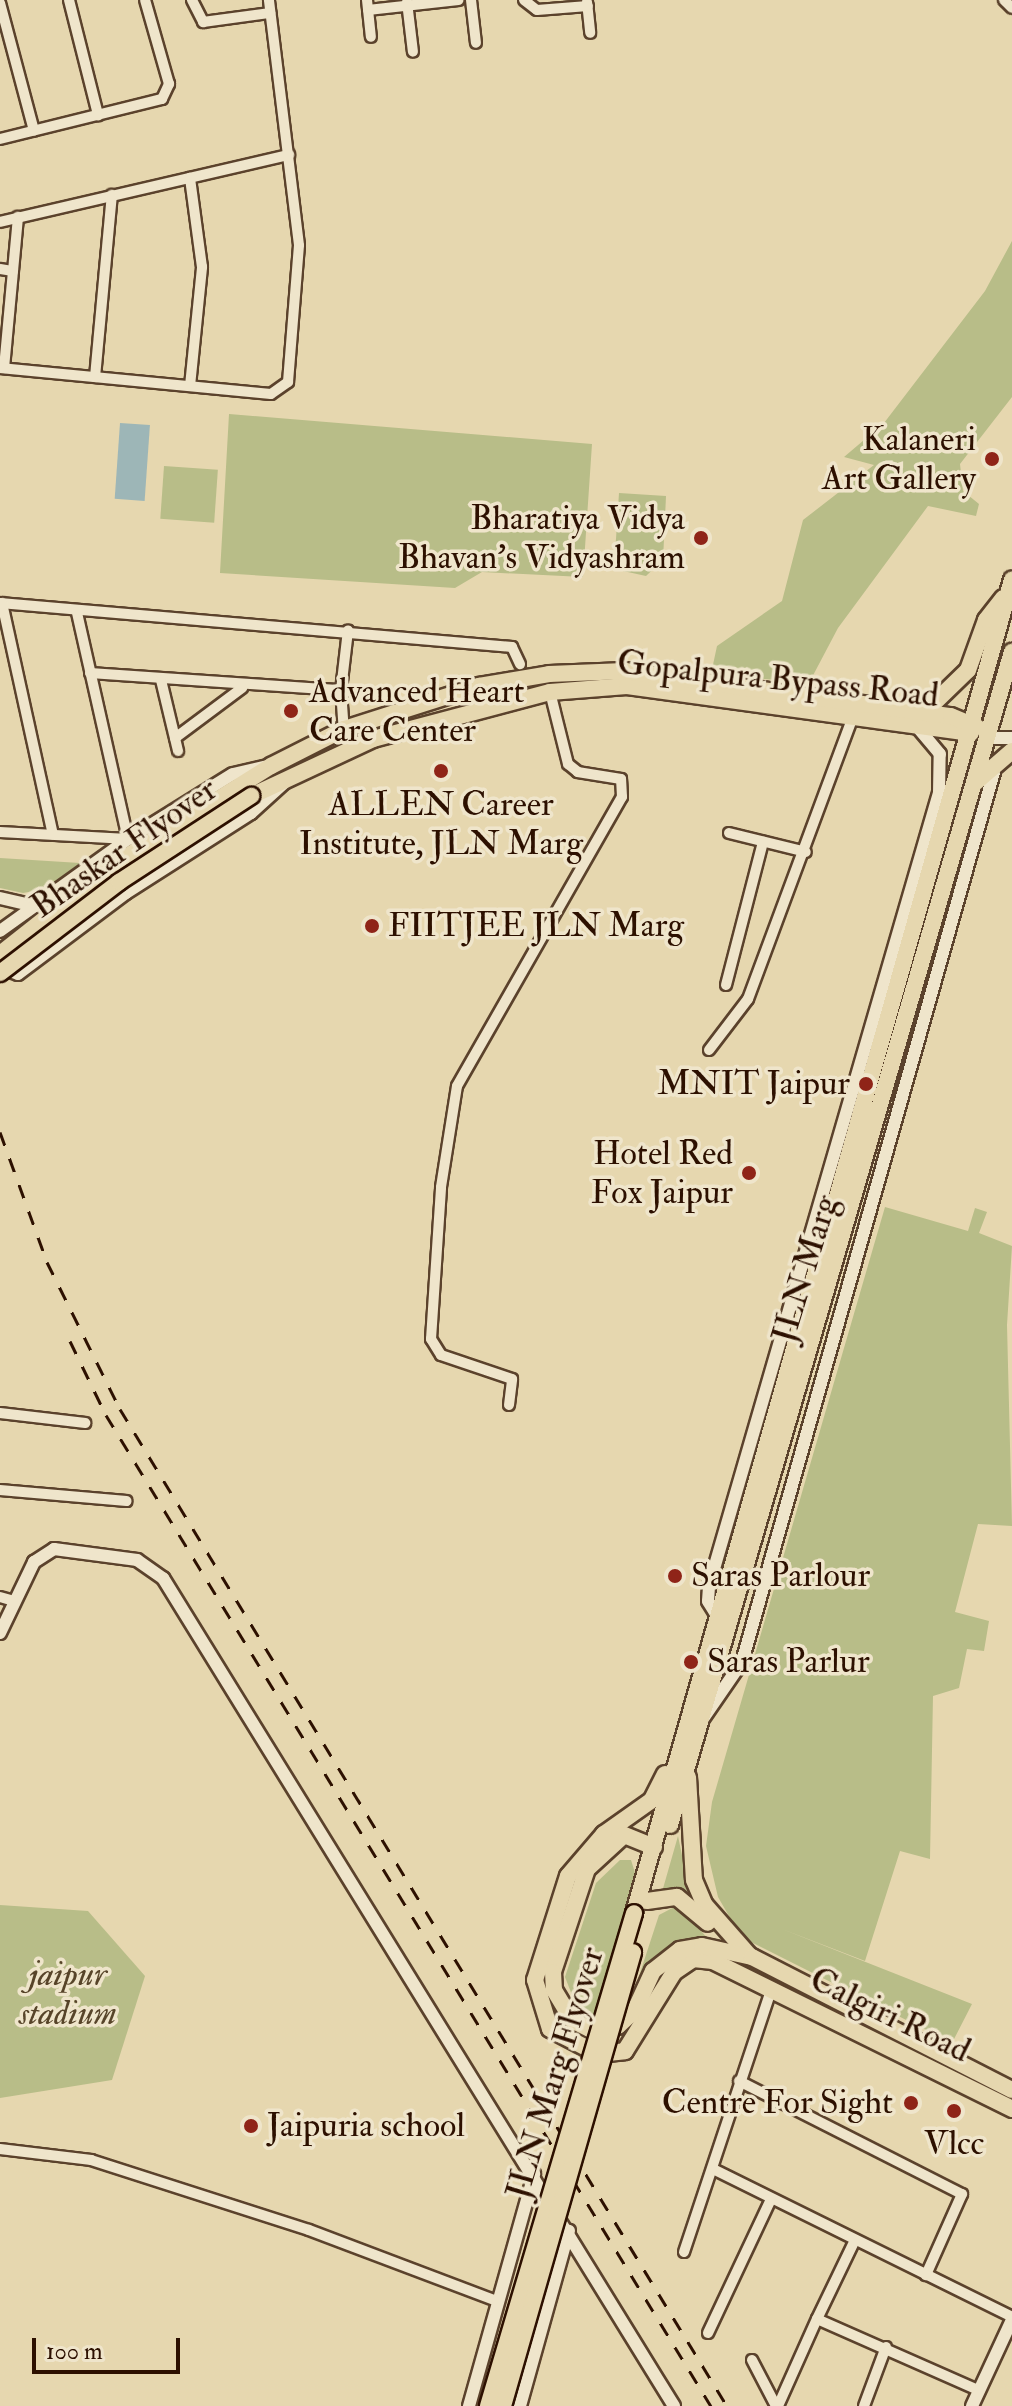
<!DOCTYPE html>
<html>
<head>
<meta charset="utf-8">
<style>
	body { margin:0 }
	#map { position:relative; width:1012px; height:2406px; overflow:hidden; background:#e6d7af; font-family:"IM FELL Double Pica",serif }
	div>[style] { position:absolute }
	.green>* { inset:0; background:#b8bd88; transform-origin:0 0 }
	.water>* { inset:0; background:#9db6b7; transform-origin:0 0 }
	.roads { filter:drop-shadow(2px 0 #5b422c) drop-shadow(-2px 0 #5b422c) drop-shadow(0 2px #5b422c) drop-shadow(0 -2px #5b422c) }
	.minor>* { height:10px; margin:-5px; padding:0 5px; transform-origin:5px; border-radius:5px; background:#efe5cb }
	.tertiary>* { height:12px; margin:-6px; padding:0 6px; transform-origin:6px; border-radius:6px; background:#efe5cb }
	.primary>* { height:16px; margin:-8px; padding:0 8px; transform-origin:8px; border-radius:8px; background:#e6d7af }
	.rail>* { height:3px; margin-top:-1.5px; transform-origin:0; background:repeating-linear-gradient(90deg,#2d1000 0 14px,transparent 0 28px) }
	.bridges { filter:drop-shadow(2px 0 #2d1000) drop-shadow(-2px 0 #2d1000) drop-shadow(0 2px #2d1000) drop-shadow(0 -2px #2d1000) }
	.primary-bridge>* { height:16px; margin:-8px; padding:0 8px; transform-origin:8px; border-radius:8px; background:#e6d7af }
	.dots>* { width:22px; height:22px; translate:-50% -50%; box-sizing:border-box; border:4px solid #efe5cb; border-radius:50% }
	span { translate:-50% -50%; white-space:nowrap; text-align:center; line-height:1.15; -webkit-text-stroke:7px #efe5cb; paint-order:stroke }
	.poi-label { font-size:34px; color:#2d1000 }
	.right { translate:-100% -50%; text-align:right }
	.left { translate:0 -50%; text-align:left }
	.street-label { font-size:34px; color:#2d1000 }
	.park-label { font-size:34px; color:#574429; font-style:italic }
	.scale { position:absolute; left:32px; top:2338px; width:148px; height:36px; box-sizing:border-box; border:4px solid #2d1000; border-top:0; padding-left:10px; font-size:24px; line-height:28px; white-space:nowrap; color:#2d1000; -webkit-text-stroke:6px #efe5cb; paint-order:stroke }
</style>
</head>
<body>
<div id="map">
	<div class="green">
		<i style="clip-path:polygon(1012px 241px,1012px 397px,960px 464px,963px 491px,979px 504px,976px 516px,928px 506px,838px 628px,809px 683px,711px 674px,717px 646px,782px 601px,803px 520px,874px 465px,844px 457px,884px 423px,985px 291px)"></i>
		<i style="clip-path:polygon(229px 414px,592px 444px,583px 577px,482px 572px,455px 588px,220px 573px)"></i>
		<i style="left:164px;top:466px;width:54px;height:53px;rotate:4deg"></i>
		<i style="clip-path:polygon(619px 493px,666px 496px,663px 560px,646px 576px,614px 569px)"></i>
		<i style="clip-path:polygon(0 858px,80px 863px,45px 889px,23px 893px,0 888px)"></i>
		<i style="clip-path:polygon(885px 1207px,968px 1231px,975px 1208px,987px 1212px,979px 1233px,1012px 1246px,1007px 1325px,1012px 1526px,978px 1524px,955px 1612px,989px 1621px,984px 1651px,967px 1649px,959px 1688px,933px 1696px,930px 1859px,900px 1851px,865px 1961px,782px 1929px,972px 2004px,952px 2043px,741px 1937px,718px 1897px,706px 1846px,712px 1802px)"></i>
		<i style="clip-path:polygon(678px 1836px,684px 1865px,694px 1900px,685px 1890px,662px 1892px)"></i>
		<i style="clip-path:polygon(620px 1860px,631px 1860px,636px 1876px,593px 2022px,579px 2013px,565px 1977px,596px 1883px)"></i>
		<i style="clip-path:polygon(0 1905px,88px 1911px,145px 1976px,112px 2080px,0 2098px)"></i>
		<i style="clip-path:polygon(678px 1905px,709px 1940px,673px 1945px,623px 2025px,659px 1915px)"></i>
	</div>
	<div class="water">
		<i style="left:120px;top:423px;width:30px;height:76px;rotate:4deg"></i>
	</div>
	<div class="roads">
		<div class="minor">
			<i style="left:69px;top:0;width:119px;rotate:75.8deg"></i>
			<i style="left:192px;top:0;width:25px;rotate:63deg"></i>
			<i style="left:203px;top:22px;width:68px;rotate:-7.7deg"></i>
			<i style="left:367px;top:0;width:37px;rotate:84deg"></i>
			<i style="left:471px;top:0;width:43px;rotate:83.4deg"></i>
			<i style="left:524px;top:0;width:16px;rotate:38deg"></i>
			<i style="left:537px;top:10px;width:51px;rotate:-4.5deg"></i>
			<i style="left:1004px;top:0;width:11px;rotate:45deg"></i>
			<i style="left:407px;top:2px;width:50px;rotate:83.2deg"></i>
			<i style="left:587px;top:2px;width:31px;rotate:84deg"></i>
			<i style="left:0;top:3px;width:132px;rotate:75.1deg"></i>
			<i style="left:368px;top:10px;width:91px;rotate:-6.3deg"></i>
			<i style="left:0;top:139px;width:167px;rotate:-13.9deg"></i>
			<i style="left:162px;top:99px;width:17px;rotate:-65deg"></i>
			<i style="left:169px;top:84px;width:87px;rotate:-105.9deg"></i>
			<i style="left:0;top:222px;width:297px;rotate:-13.1deg"></i>
			<i style="left:0;top:269px;width:13px;rotate:9deg"></i>
			<i style="left:0;top:368px;width:272px;rotate:5.5deg"></i>
			<i style="left:271px;top:394px;width:21px;rotate:-35deg"></i>
			<i style="left:288px;top:382px;width:137px;rotate:-85.4deg"></i>
			<i style="left:299px;top:245px;width:247px;rotate:-97deg"></i>
			<i style="left:4px;top:368px;width:152px;rotate:-84.7deg"></i>
			<i style="left:95px;top:377px;width:183px;rotate:-84.7deg"></i>
			<i style="left:190px;top:386px;width:120px;rotate:-84.2deg"></i>
			<i style="left:202px;top:267px;width:90px;rotate:-97.7deg"></i>
			<i style="left:0;top:603px;width:514px;rotate:4.91deg"></i>
			<i style="left:512px;top:647px;width:19px;rotate:65deg"></i>
			<i style="left:2px;top:603px;width:237px;rotate:77.6deg"></i>
			<i style="left:90px;top:673px;width:252px;rotate:3.9deg"></i>
			<i style="left:341px;top:690px;width:60px;rotate:-83.3deg"></i>
			<i style="left:161px;top:680px;width:73px;rotate:76.5deg"></i>
			<i style="left:341px;top:690px;width:39px;rotate:86deg"></i>
			<i style="left:175px;top:738px;width:84px;rotate:-36.7deg"></i>
			<i style="left:0;top:832px;width:128px;rotate:3.1deg"></i>
			<i style="left:128px;top:839px;width:233px;rotate:-102.7deg"></i>
			<i style="left:729px;top:833px;width:79px;rotate:13.9deg"></i>
			<i style="left:726px;top:985px;width:148px;rotate:-75.5deg"></i>
			<i style="left:709px;top:1050px;width:64px;rotate:-52.6deg"></i>
			<i style="left:748px;top:999px;width:304px;rotate:-69.6deg"></i>
			<i style="left:509px;top:1405px;width:26px;rotate:-83deg"></i>
			<i style="left:512px;top:1379px;width:75px;rotate:-161.3deg"></i>
			<i style="left:441px;top:1355px;width:19px;rotate:-122deg"></i>
			<i style="left:431px;top:1339px;width:152px;rotate:-86.2deg"></i>
			<i style="left:441px;top:1187px;width:102px;rotate:-81deg"></i>
			<i style="left:457px;top:1086px;width:333px;rotate:-60.3deg"></i>
			<i style="left:622px;top:797px;width:18px;rotate:-93deg"></i>
			<i style="left:621px;top:779px;width:44px;rotate:-170.8deg"></i>
			<i style="left:578px;top:772px;width:13px;rotate:-141deg"></i>
			<i style="left:568px;top:764px;width:74px;rotate:-104deg"></i>
			<i style="left:0;top:1413px;width:86px;rotate:6.7deg"></i>
			<i style="left:0;top:1490px;width:127px;rotate:5deg"></i>
			<i style="left:0;top:1597px;width:15px;rotate:16deg"></i>
			<i style="left:739px;top:2081px;width:250px;rotate:26.9deg"></i>
			<i style="left:962px;top:2194px;width:89px;rotate:114deg"></i>
			<i style="left:0;top:2149px;width:92px;rotate:6.9deg"></i>
			<i style="left:91px;top:2160px;width:229px;rotate:17.8deg"></i>
			<i style="left:309px;top:2230px;width:201px;rotate:20.7deg"></i>
			<i style="left:713px;top:2169px;width:334px;rotate:26.3deg"></i>
			<i style="left:684px;top:2252px;width:275px;rotate:-71.6deg"></i>
			<i style="left:817px;top:2319px;width:88px;rotate:-64.3deg"></i>
			<i style="left:708px;top:2333px;width:148px;rotate:-64.8deg"></i>
			<i style="left:752px;top:2360px;width:52px;rotate:62.4deg"></i>
			<i style="left:778px;top:2406px;width:95px;rotate:-65.9deg"></i>
			<i style="left:817px;top:2319px;width:176px;rotate:23.8deg"></i>
			<i style="left:864px;top:2406px;width:63px;rotate:-69.6deg"></i>
		</div>
		<div class="tertiary">
			<i style="left:988px;top:738px;width:24px"></i>
			<i style="left:0;top:898px;width:36px;rotate:13deg"></i>
			<i style="left:0;top:931px;width:158px;rotate:-35.7deg"></i>
			<i style="left:128px;top:839px;width:123px;rotate:-31.8deg"></i>
			<i style="left:233px;top:774px;width:32px;rotate:-13deg"></i>
			<i style="left:0;top:967px;width:19px;rotate:21deg"></i>
			<i style="left:18px;top:974px;width:135px;rotate:-36.9deg"></i>
			<i style="left:126px;top:893px;width:148px;rotate:-32.6deg"></i>
			<i style="left:251px;top:813px;width:45px;rotate:-42.3deg"></i>
			<i style="left:716px;top:1614px;width:15px;rotate:-122deg"></i>
			<i style="left:708px;top:1601px;width:15px;rotate:-86deg"></i>
			<i style="left:709px;top:1586px;width:826px;rotate:-73.83deg"></i>
			<i style="left:939px;top:793px;width:39px;rotate:-89deg"></i>
			<i style="left:940px;top:754px;width:38px;rotate:-130deg"></i>
			<i style="left:0;top:1633px;width:79px;rotate:-64.4deg"></i>
			<i style="left:34px;top:1562px;width:24px;rotate:-33deg"></i>
			<i style="left:54px;top:1549px;width:84px;rotate:7.5deg"></i>
			<i style="left:137px;top:1560px;width:32px;rotate:35deg"></i>
			<i style="left:163px;top:1578px;width:973px;rotate:58.32deg"></i>
			<i style="left:700px;top:1723px;width:74px;rotate:-55.5deg"></i>
			<i style="left:742px;top:1662px;width:925px;rotate:-74.19deg"></i>
			<i style="left:469px;top:2406px;width:241px;rotate:-74.3deg"></i>
			<i style="left:520px;top:2406px;width:182px;rotate:-74.4deg"></i>
			<i style="left:972px;top:2406px;width:95px;rotate:-65.1deg"></i>
		</div>
		<div class="primary">
			<i style="left:914px;top:707px;width:20px;rotate:-11deg"></i>
			<i style="left:934px;top:703px;width:47px;rotate:-44.1deg"></i>
			<i style="left:968px;top:670px;width:53px;rotate:-70.2deg"></i>
			<i style="left:986px;top:620px;width:28px;rotate:-52deg"></i>
			<i style="left:975px;top:783px;width:49px;rotate:-40.9deg"></i>
			<i style="left:251px;top:796px;width:135px;rotate:-25deg"></i>
			<i style="left:373px;top:739px;width:183px;rotate:-14.9deg"></i>
			<i style="left:550px;top:692px;width:77px;rotate:-4.5deg"></i>
			<i style="left:627px;top:686px;width:347px;rotate:7.8deg"></i>
			<i style="left:0;top:954px;width:140px;rotate:-38.3deg"></i>
			<i style="left:110px;top:867px;width:190px;rotate:-32.1deg"></i>
			<i style="left:271px;top:766px;width:82px;rotate:-26.9deg"></i>
			<i style="left:344px;top:729px;width:142px;rotate:-17.7deg"></i>
			<i style="left:479px;top:686px;width:71px;rotate:-9.7deg"></i>
			<i style="left:549px;top:674px;width:76px;rotate:-2.3deg"></i>
			<i style="left:625px;top:671px;width:329px;rotate:7.9deg"></i>
			<i style="left:951px;top:716px;width:28px;rotate:23deg"></i>
			<i style="left:665px;top:1774px;width:29px;rotate:117deg"></i>
			<i style="left:652px;top:1800px;width:59px;rotate:144.7deg"></i>
			<i style="left:604px;top:1834px;width:55px;rotate:130.6deg"></i>
			<i style="left:568px;top:1876px;width:109px;rotate:107.6deg"></i>
			<i style="left:535px;top:1980px;width:51px;rotate:73deg"></i>
			<i style="left:550px;top:2029px;width:54px;rotate:27.5deg"></i>
			<i style="left:598px;top:2054px;width:27px;rotate:-6deg"></i>
			<i style="left:625px;top:2051px;width:93px;rotate:-58.2deg"></i>
			<i style="left:674px;top:1972px;width:23px;rotate:-34deg"></i>
			<i style="left:693px;top:1959px;width:20px;rotate:6deg"></i>
			<i style="left:713px;top:1961px;width:334px;rotate:26.3deg"></i>
			<i style="left:688px;top:1777px;width:103px;rotate:86.7deg"></i>
			<i style="left:694px;top:1880px;width:26px;rotate:67deg"></i>
			<i style="left:704px;top:1904px;width:67px;rotate:48.7deg"></i>
			<i style="left:670px;top:1825px;width:1222px;rotate:-73.75deg"></i>
			<i style="left:654px;top:1847px;width:32px;rotate:-158deg"></i>
			<i style="left:624px;top:1835px;width:50px;rotate:137.4deg"></i>
			<i style="left:587px;top:1869px;width:108px;rotate:108.3deg"></i>
			<i style="left:553px;top:1972px;width:18px;rotate:87deg"></i>
			<i style="left:554px;top:1990px;width:35px;rotate:59deg"></i>
			<i style="left:572px;top:2020px;width:20px;rotate:27deg"></i>
			<i style="left:590px;top:2029px;width:28px;rotate:-6deg"></i>
			<i style="left:618px;top:2026px;width:23px;rotate:-43deg"></i>
			<i style="left:635px;top:2010px;width:43px;rotate:-65.2deg"></i>
			<i style="left:653px;top:1971px;width:34px;rotate:-38deg"></i>
			<i style="left:680px;top:1950px;width:22px;rotate:-10deg"></i>
			<i style="left:702px;top:1946px;width:51px;rotate:12.4deg"></i>
			<i style="left:752px;top:1957px;width:292px;rotate:27.1deg"></i>
			<i style="left:647px;top:1901px;width:30px;rotate:-8deg"></i>
			<i style="left:677px;top:1897px;width:40px;rotate:40deg"></i>
			<i style="left:634px;top:1913px;width:1386px;rotate:-74.17deg"></i>
		</div>
	</div>
	<div class="rail">
		<i style="left:0;top:1132px;width:138px;rotate:70.1deg"></i>
		<i style="left:47px;top:1262px;width:164px;rotate:63.6deg"></i>
		<i style="left:120px;top:1409px;width:1167px;rotate:58.67deg"></i>
		<i style="left:70px;top:1341px;width:82px;rotate:64.1deg"></i>
		<i style="left:106px;top:1415px;width:1161px;rotate:58.6deg"></i>
	</div>
	<div class="bridges">
		<div class="primary-bridge">
			<i style="left:0;top:973px;width:150px;rotate:-37.4deg"></i>
			<i style="left:119px;top:882px;width:158px;rotate:-33.1deg"></i>
			<i style="left:488px;top:2406px;width:514px;rotate:-73.5deg"></i>
			<i style="left:503px;top:2406px;width:472px;rotate:-74deg"></i>
		</div>
	</div>
	<div class="dots">
		<i style="left:992px;top:459px;background:#8f2418"></i>
		<i style="left:701px;top:538px;background:#8f2418"></i>
		<i style="left:291px;top:711px;background:#8f2418"></i>
		<i style="left:441px;top:771px;background:#8f2418"></i>
		<i style="left:372px;top:926px;background:#8f2418"></i>
		<i style="left:866px;top:1084px;background:#8f2418"></i>
		<i style="left:749px;top:1173px;background:#8f2418"></i>
		<i style="left:675px;top:1576px;background:#8f2418"></i>
		<i style="left:691px;top:1662px;background:#8f2418"></i>
		<i style="left:911px;top:2103px;background:#8f2418"></i>
		<i style="left:954px;top:2111px;background:#8f2418"></i>
		<i style="left:251px;top:2126px;background:#8f2418"></i>
	</div>
	<div class="poi-label">
		<span class="right" style="left:976px;top:459px">Kalaneri<br>Art Gallery</span>
		<span class="right" style="left:685px;top:538px">Bharatiya Vidya<br>Bhavan's Vidyashram</span>
		<span class="left" style="left:309px;top:711px">Advanced Heart<br>Care Center</span>
		<span style="left:441px;top:824px">ALLEN Career<br>Institute, JLN Marg</span>
		<span class="left" style="left:388px;top:926px">FIITJEE JLN Marg</span>
		<span class="right" style="left:850px;top:1084px">MNIT Jaipur</span>
		<span class="right" style="left:733px;top:1173px">Hotel Red<br>Fox Jaipur</span>
		<span class="left" style="left:691px;top:1576px">Saras Parlour</span>
		<span class="left" style="left:707px;top:1662px">Saras Parlur</span>
		<span class="right" style="left:893px;top:2103px">Centre For Sight</span>
		<span class="left" style="left:267px;top:2126px">Jaipuria school</span>
		<span style="left:954px;top:2144px">Vlcc</span>
	</div>
	<div class="street-label">
		<span style="left:778px;top:679px;rotate:6deg">Gopalpura Bypass Road</span>
		<span style="left:124px;top:848px;rotate:-35deg">Bhaskar Flyover</span>
		<span style="left:805px;top:1269px;rotate:-73deg">JLN Marg</span>
		<span style="left:890px;top:2015px;rotate:26deg">Calgiri Road</span>
		<span style="left:555px;top:2073px;rotate:-73deg">JLN Marg Flyover</span>
	</div>
	<div class="park-label">
		<span style="left:68px;top:1994px">jaipur<br>stadium</span>
	</div>
	<div class="scale">100 m</div>
</div>
</body>
</html>
